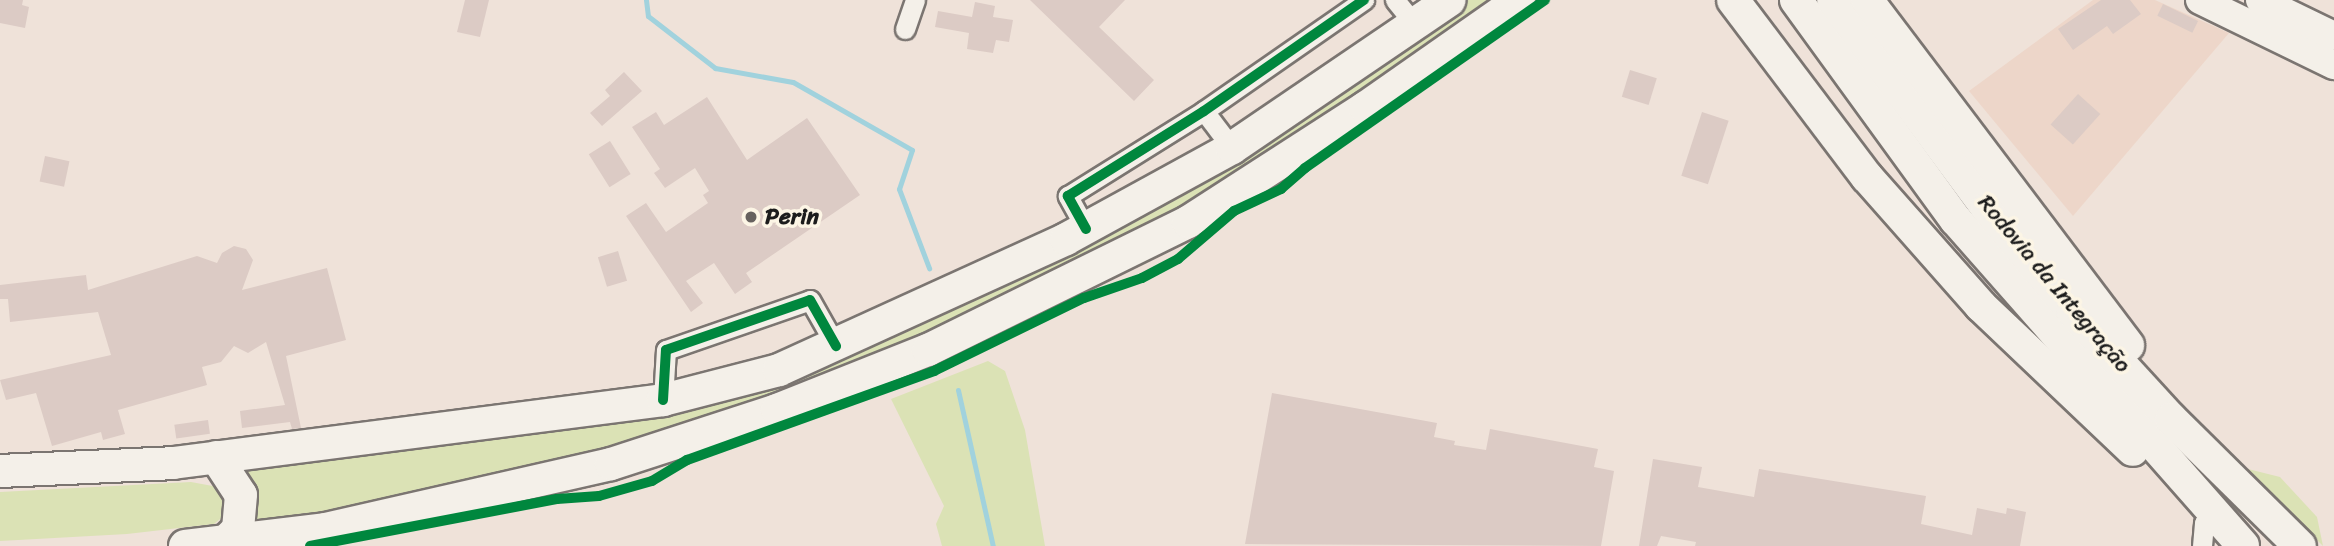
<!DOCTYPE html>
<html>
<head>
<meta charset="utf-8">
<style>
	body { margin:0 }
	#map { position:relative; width:2334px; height:546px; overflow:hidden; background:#efe2d9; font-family:Sriracha,sans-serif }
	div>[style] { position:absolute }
	.built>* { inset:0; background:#edd6c9 }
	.green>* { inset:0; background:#dbe2b5 }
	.stream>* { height:5px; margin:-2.5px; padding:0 2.5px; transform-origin:2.5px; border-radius:2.5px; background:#a1d2dd }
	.building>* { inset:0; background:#dccbc5; transform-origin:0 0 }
	.roads { filter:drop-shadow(2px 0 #7b7571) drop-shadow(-2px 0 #7b7571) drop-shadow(0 2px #7b7571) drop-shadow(0 -2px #7b7571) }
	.minor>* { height:19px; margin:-9.5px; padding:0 9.5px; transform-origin:9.5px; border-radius:9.5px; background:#f4f0e9 }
	.secondary>* { height:28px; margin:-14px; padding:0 14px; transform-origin:14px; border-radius:14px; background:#f4f0e9 }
	.trunk>* { height:32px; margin:-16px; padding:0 16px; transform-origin:16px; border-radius:16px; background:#f4f0e9 }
	.cycleway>* { height:10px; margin:-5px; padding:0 5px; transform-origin:5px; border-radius:5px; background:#00873e }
	.dots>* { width:19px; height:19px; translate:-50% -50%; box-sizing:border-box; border:4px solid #fcf5e5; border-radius:50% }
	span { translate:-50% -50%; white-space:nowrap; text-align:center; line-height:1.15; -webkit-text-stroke:7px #fcf5e5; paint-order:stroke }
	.poi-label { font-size:23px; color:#1c1c1c; font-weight:700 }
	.left { translate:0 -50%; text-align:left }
	.street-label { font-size:23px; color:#1c1c1c }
</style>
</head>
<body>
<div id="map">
	<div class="built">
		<i style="clip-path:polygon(2093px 0,2155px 0,2229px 33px,2073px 216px,1969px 91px)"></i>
	</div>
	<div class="green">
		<i style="clip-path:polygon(1464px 0,1492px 0,1331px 115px,1141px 233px,881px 358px,627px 448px,350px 511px,250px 527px,258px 495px,250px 476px,238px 469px,363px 448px,870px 341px)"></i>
		<i style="clip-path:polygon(988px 361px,1005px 371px,1025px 430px,1045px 546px,942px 546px,936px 524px,944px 506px,891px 399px)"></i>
		<i style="clip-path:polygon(2244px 468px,2280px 477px,2317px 517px,2323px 546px)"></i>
		<i style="clip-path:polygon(191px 482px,218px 487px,228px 496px,224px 516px,214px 524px,127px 534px,0 541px,0 492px)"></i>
	</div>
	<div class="stream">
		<i style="left:646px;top:0;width:16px;rotate:83deg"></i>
		<i style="left:648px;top:16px;width:85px;rotate:37.8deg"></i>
		<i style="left:715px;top:68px;width:79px;rotate:10.2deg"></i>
		<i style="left:793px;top:82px;width:137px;rotate:29.7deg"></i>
		<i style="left:912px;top:150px;width:41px;rotate:108.4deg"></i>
		<i style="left:899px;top:189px;width:85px;rotate:69.2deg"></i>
		<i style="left:958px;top:390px;width:160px;rotate:77.4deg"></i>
	</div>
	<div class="building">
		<i style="clip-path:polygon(0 0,23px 0,22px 5px,29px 7px,25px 28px,0 23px)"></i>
		<i style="clip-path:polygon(465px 0,489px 0,480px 37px,457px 32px)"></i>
		<i style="clip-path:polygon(1030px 0,1125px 0,1099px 27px,1154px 80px,1134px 101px)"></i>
		<i style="clip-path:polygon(2101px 0,2130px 0,2141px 14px,2113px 34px,2107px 26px,2073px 50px,2058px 29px)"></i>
		<i style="clip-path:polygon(975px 2px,995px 6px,993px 17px,1013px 20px,1009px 42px,996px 40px,993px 53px,967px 49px,969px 33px,935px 27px,938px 11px,972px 17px)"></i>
		<i style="left:2163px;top:4px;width:39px;height:13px;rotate:26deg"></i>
		<i style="left:1630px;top:70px;width:28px;height:28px;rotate:17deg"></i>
		<i style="clip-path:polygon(624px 72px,642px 91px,602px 126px,590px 113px,610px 96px,605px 90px)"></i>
		<i style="left:2078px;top:94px;width:30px;height:41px;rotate:42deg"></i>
		<i style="clip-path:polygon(707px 97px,747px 160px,807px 118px,860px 195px,746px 273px,752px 282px,735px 294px,714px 263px,686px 281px,703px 303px,691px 312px,626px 216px,646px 203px,666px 232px,708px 203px,703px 195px,709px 191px,695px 168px,665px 188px,654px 173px,660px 169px,632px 127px,656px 112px,664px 125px)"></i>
		<i style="left:1702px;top:112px;width:28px;height:67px;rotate:18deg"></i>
		<i style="left:610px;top:141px;width:39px;height:25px;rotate:58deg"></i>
		<i style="left:45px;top:156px;width:25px;height:26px;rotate:12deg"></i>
		<i style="clip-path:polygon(234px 246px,246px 249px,253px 260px,242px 290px,327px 268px,346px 340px,286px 356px,301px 428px,292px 429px,290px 422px,242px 428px,240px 411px,285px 405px,266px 342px,248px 353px,234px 346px,221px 362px,202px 367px,207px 385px,118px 410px,125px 434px,103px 440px,101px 432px,52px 446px,36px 393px,6px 400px,0 380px,111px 355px,98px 312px,10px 322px,8px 299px,0 299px,0 285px,86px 275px,88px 290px,197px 256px,217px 263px,222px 253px)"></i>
		<i style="left:618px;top:251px;width:31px;height:21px;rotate:73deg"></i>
		<i style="clip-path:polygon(1272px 393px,1437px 423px,1434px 437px,1455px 441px,1454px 445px,1486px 450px,1490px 429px,1598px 449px,1594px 467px,1614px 471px,1601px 546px,1245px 544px)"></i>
		<i style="left:208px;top:420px;width:14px;height:34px;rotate:82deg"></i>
		<i style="clip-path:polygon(1653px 459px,1702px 467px,1698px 487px,1754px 497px,1759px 469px,1926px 496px,1921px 524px,1972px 535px,1977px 508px,2006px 514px,2007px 508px,2026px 512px,2020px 546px,1695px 546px,1696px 542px,1661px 536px,1657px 546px,1639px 546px)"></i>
	</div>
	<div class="roads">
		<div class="minor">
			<i style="left:1395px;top:0;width:32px;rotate:51deg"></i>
			<i style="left:905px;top:29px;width:31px;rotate:-71deg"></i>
			<i style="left:1204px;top:111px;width:46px;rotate:52.9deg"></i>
			<i style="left:1086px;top:229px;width:38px;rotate:-119deg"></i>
			<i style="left:1068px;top:196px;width:160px;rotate:-32deg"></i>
			<i style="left:1204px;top:111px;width:195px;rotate:-34.8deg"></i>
			<i style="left:663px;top:400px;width:50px;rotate:-86.6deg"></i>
			<i style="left:666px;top:350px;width:152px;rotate:-19.1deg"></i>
			<i style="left:810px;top:300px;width:53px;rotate:60.5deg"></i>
			<i style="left:2202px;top:546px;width:23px;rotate:-85deg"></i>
			<i style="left:2204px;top:523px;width:12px;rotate:-55deg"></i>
		</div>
		<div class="secondary">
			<i style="left:2200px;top:0;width:149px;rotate:25.9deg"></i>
			<i style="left:2260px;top:0;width:82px;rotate:25.9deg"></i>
		</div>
		<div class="trunk">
			<i style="left:1733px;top:0;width:222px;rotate:52.9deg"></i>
			<i style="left:1867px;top:177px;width:172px;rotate:48.5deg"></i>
			<i style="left:1981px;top:306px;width:209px;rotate:43.5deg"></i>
			<i style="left:1796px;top:0;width:272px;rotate:54deg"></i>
			<i style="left:1956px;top:220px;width:434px;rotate:48.6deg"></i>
			<i style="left:1833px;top:0;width:259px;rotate:53.5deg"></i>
			<i style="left:1987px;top:208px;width:135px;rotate:50.4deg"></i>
			<i style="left:2073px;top:312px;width:145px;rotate:47.5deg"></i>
			<i style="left:2171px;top:419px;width:181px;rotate:44.6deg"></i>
			<i style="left:1867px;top:0;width:433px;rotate:52.9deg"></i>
			<i style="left:216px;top:457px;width:45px;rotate:56.7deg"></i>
			<i style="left:241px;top:495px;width:34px;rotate:95deg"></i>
			<i style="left:238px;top:529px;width:17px;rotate:135deg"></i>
			<i style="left:0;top:471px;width:173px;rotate:-2.6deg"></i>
			<i style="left:173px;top:463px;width:494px;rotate:-7.3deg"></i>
			<i style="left:663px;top:400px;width:120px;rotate:-14.5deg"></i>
			<i style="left:779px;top:370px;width:315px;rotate:-24.5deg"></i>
			<i style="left:1066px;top:239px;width:189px;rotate:-28.7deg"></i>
			<i style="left:1232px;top:148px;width:263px;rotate:-34.2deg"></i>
			<i style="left:185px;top:546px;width:141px;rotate:-6.9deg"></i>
			<i style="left:325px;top:529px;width:293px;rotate:-12.8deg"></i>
			<i style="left:611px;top:464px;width:175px;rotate:-18deg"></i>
			<i style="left:777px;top:410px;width:162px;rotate:-21.7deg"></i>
			<i style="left:928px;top:350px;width:290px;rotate:-26.2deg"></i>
			<i style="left:1188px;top:222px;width:211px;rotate:-32.8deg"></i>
			<i style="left:1365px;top:108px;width:188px;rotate:-35deg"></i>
		</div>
	</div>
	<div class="cycleway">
		<i style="left:1086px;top:229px;width:38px;rotate:-119deg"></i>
		<i style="left:1068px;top:196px;width:160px;rotate:-32deg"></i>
		<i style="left:1204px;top:111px;width:195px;rotate:-34.8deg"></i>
		<i style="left:663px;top:400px;width:50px;rotate:-86.6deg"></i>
		<i style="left:666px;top:350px;width:152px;rotate:-19.1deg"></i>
		<i style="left:810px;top:300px;width:53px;rotate:60.5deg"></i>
		<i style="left:310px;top:546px;width:251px;rotate:-10.8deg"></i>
		<i style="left:557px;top:499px;width:42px;rotate:-4.1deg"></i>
		<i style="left:599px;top:496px;width:55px;rotate:-15.8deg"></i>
		<i style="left:652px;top:481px;width:41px;rotate:-31deg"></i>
		<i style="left:687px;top:460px;width:263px;rotate:-19.8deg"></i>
		<i style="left:934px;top:371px;width:167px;rotate:-26deg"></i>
		<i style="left:1084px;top:298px;width:61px;rotate:-19deg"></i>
		<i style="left:1142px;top:278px;width:41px;rotate:-27.8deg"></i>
		<i style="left:1178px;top:259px;width:74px;rotate:-40.6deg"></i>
		<i style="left:1234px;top:211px;width:52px;rotate:-25.1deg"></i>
		<i style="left:1281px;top:189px;width:32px;rotate:-41deg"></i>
		<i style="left:1305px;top:168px;width:293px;rotate:-35deg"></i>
	</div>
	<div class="dots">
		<i style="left:751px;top:217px;background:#66615e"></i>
	</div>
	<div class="poi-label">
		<span class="left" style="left:765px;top:217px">Perin</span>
	</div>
	<div class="street-label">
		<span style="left:2054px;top:284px;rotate:50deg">Rodovia da Integração</span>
	</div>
</div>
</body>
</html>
